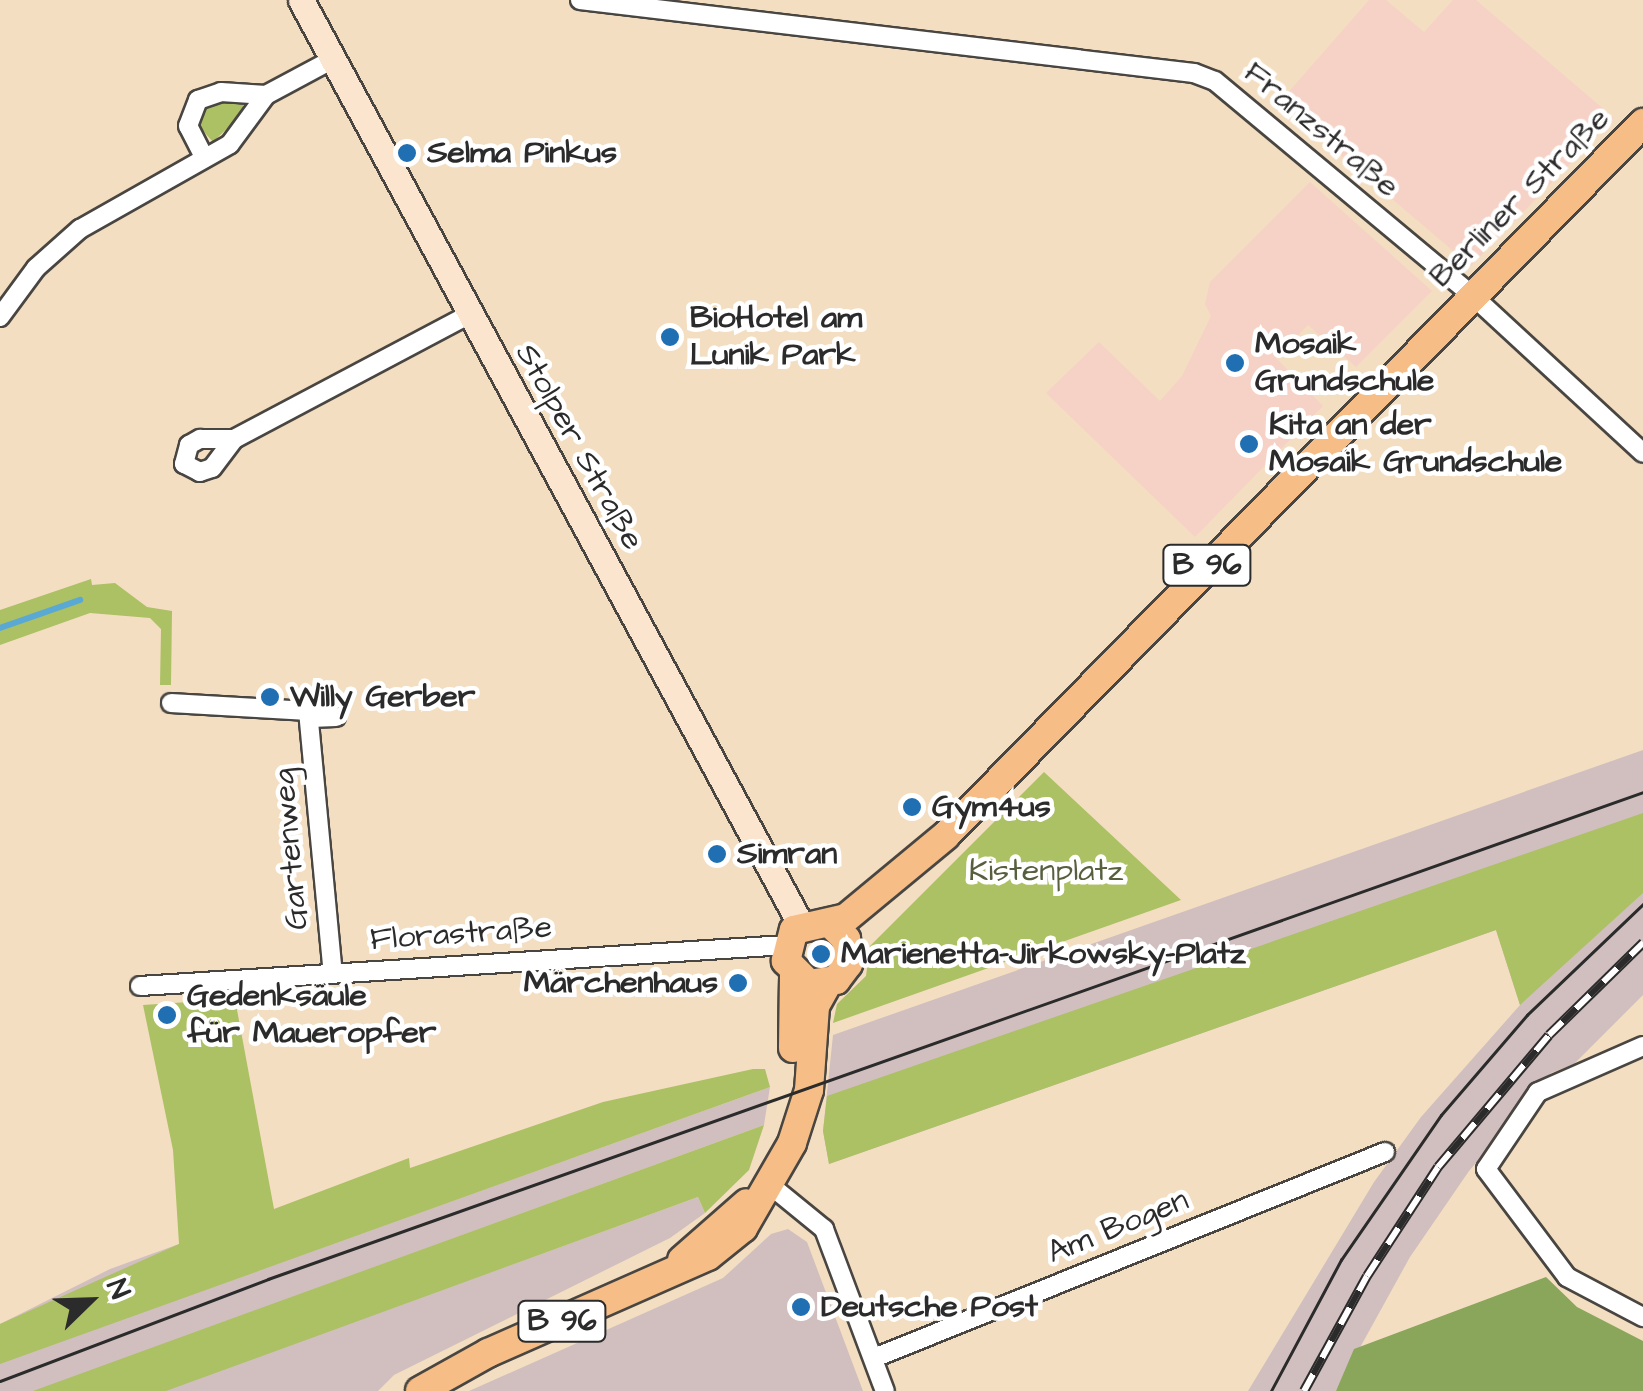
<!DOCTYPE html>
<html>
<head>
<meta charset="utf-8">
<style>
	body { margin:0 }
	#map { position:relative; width:1643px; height:1391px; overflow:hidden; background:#f4dec1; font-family:"Architects Daughter",sans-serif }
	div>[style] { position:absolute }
	.built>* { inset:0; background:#f6d1c5 }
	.industrial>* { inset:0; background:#d1bfbf }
	.green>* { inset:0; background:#acc064 }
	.forest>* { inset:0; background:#89a65a }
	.stream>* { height:6px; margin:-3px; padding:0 3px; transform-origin:3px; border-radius:3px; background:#5aa9d4 }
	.roads { filter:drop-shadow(2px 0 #494642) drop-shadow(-2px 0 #494642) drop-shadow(0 2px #494642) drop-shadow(0 -2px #494642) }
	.minor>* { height:18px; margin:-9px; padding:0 9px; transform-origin:9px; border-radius:9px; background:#fff }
	.secondary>* { height:25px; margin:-12.5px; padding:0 12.5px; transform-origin:12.5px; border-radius:12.5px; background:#fbe5cf }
	.primary>* { height:28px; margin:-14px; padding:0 14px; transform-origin:14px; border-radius:14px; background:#f6be86 }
	.tram>* { height:2.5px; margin:-1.25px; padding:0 1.25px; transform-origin:1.25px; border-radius:1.25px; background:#2b2b2b }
	.rail>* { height:10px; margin-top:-5px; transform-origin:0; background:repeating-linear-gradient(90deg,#fff 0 19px,#2b2b2b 0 38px); box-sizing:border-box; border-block:2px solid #2b2b2b }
	.dots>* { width:28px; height:28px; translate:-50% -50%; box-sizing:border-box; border:5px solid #fff; border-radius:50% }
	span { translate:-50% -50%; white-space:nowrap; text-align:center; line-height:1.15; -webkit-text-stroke:9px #fff; paint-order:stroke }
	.shield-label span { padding:2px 8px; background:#fff; border:2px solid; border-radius:8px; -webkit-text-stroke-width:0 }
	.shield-label { font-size:30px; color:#2b2b2b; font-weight:700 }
	.street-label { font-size:32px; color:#2b2b2b }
	.poi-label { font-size:32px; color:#2b2b2b; font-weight:700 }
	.left { translate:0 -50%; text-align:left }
	.right { translate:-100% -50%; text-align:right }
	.park-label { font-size:32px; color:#585f3f }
	.north { position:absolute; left:40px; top:1251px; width:100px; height:100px; -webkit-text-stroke:8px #fff; paint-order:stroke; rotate:67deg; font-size:28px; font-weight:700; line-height:40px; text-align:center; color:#2b2b2b }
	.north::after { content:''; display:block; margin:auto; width:35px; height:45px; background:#2b2b2b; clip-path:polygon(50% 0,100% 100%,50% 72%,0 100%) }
</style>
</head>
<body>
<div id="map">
	<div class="built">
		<i style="clip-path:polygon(1369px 0,1386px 0,1424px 32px,1453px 0,1476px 0,1614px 118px,1471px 266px,1279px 103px)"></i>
		<i style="clip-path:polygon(1310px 182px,1432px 291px,1356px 367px,1308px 325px,1276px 358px,1323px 406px,1195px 537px,1046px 393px,1099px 342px,1160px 401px,1182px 376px,1211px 316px,1205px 304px,1210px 282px)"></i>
	</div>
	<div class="industrial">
		<i style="clip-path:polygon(1643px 750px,1643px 995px,1574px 1064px,1551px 1073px,1469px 1171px,1410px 1257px,1336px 1391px,1248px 1391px,1374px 1182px,1421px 1117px,1520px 1005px,1496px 930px,829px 1164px,823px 1131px,833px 1035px)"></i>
		<i style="clip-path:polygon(770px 1087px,764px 1125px,183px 1337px,373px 1315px,698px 1197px,705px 1213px,670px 1238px,394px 1375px,378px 1391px,0 1391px,0 1324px,110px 1269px,179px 1244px,182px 1298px)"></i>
		<i style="clip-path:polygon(788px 1229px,807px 1242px,863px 1391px,469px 1391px,723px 1278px,771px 1234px)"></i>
	</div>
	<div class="green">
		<i style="clip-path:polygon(216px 99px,241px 102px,246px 110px,213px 142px,197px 124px,201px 107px)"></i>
		<i style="clip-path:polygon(91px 579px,92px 585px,115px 583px,147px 607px,172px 611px,171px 685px,160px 685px,161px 629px,150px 618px,90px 613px,0 645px,0 610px)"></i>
		<i style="clip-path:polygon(1044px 772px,1181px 900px,833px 1023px,837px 1004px,866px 976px,870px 946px)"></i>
		<i style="clip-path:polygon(1643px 813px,1643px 893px,1520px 1005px,1496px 930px,829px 1164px,823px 1131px,827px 1096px)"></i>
		<i style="clip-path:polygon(235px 999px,274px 1209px,409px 1158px,410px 1168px,603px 1102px,753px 1069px,765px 1069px,770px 1087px,0 1364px,0 1324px,179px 1244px,173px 1150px,143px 1005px)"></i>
		<i style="clip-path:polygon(764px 1125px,749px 1170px,705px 1213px,698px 1197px,166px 1391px,33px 1391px)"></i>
	</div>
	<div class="forest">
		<i style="clip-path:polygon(1546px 1277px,1577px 1307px,1643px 1341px,1643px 1391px,1336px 1391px,1354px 1349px)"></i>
	</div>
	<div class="stream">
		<i style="left:0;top:628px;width:85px;rotate:-19.3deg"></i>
	</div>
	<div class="roads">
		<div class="minor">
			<i style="left:580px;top:0;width:618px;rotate:6.78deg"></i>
			<i style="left:1194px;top:73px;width:22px;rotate:21deg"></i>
			<i style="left:1215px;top:81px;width:336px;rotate:39.8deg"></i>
			<i style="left:1473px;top:296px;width:231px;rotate:42.7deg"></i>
			<i style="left:204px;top:157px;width:35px;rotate:-117deg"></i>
			<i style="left:188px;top:126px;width:28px;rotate:-69deg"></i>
			<i style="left:198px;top:100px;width:24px;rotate:-19deg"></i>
			<i style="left:221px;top:92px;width:45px;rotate:3.8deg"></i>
			<i style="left:0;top:317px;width:61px;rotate:-53.7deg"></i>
			<i style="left:36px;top:268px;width:59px;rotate:-41.6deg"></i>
			<i style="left:80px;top:229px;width:172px;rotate:-29.5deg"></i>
			<i style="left:230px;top:144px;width:61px;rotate:-53.7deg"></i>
			<i style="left:266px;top:95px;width:76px;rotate:-28.2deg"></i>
			<i style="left:234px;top:439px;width:36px;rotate:127deg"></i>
			<i style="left:212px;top:468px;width:13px;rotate:162deg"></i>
			<i style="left:200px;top:472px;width:18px;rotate:-153deg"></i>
			<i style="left:184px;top:464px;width:20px;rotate:-75deg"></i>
			<i style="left:189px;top:445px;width:13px;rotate:-29deg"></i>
			<i style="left:200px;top:439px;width:34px"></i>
			<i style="left:234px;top:439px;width:267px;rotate:-27.9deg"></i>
			<i style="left:171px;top:703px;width:137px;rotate:3.3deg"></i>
			<i style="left:308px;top:711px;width:264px;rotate:84.6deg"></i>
			<i style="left:310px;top:718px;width:26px;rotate:-2deg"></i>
			<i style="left:140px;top:986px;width:647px;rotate:-3.63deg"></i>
			<i style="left:1643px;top:1046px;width:115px;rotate:156.3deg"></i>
			<i style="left:1538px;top:1092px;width:93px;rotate:124deg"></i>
			<i style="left:1486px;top:1169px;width:135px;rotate:53.1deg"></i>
			<i style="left:1567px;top:1277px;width:86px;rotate:27.8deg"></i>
			<i style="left:770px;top:1185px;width:70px;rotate:39.2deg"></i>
			<i style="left:824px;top:1229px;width:173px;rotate:69.4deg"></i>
			<i style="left:874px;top:1358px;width:551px;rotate:-21.96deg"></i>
		</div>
		<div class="secondary">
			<i style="left:301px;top:0;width:1051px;rotate:61.61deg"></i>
		</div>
		<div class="primary">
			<i style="left:830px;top:923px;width:23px;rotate:45deg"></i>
			<i style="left:846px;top:939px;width:25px;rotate:85deg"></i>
			<i style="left:848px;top:964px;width:20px;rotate:127deg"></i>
			<i style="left:836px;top:980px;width:27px;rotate:172deg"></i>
			<i style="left:809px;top:984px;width:33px;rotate:-135deg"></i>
			<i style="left:786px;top:961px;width:32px;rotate:-76deg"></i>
			<i style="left:794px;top:930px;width:53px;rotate:-13deg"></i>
			<i style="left:846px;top:918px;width:129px;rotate:-39.6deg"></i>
			<i style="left:945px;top:836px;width:998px;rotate:-45.61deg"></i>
			<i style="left:793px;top:1048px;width:73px;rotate:-89.2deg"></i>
			<i style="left:682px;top:1260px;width:86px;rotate:-41.2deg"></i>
			<i style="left:420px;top:1391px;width:78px;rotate:-29.2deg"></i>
			<i style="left:488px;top:1353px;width:240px;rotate:-23.8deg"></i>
			<i style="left:708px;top:1256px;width:45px;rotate:-38.7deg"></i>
			<i style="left:743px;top:1228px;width:98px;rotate:-60deg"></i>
			<i style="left:792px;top:1143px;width:56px;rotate:-72.2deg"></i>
			<i style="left:809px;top:1090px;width:84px;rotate:-85.9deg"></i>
			<i style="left:815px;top:1006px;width:25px;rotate:-61deg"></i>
		</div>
	</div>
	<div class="tram">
		<i style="left:0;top:1381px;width:287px;rotate:-20.8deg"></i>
		<i style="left:268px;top:1279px;width:1459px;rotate:-19.5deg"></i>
		<i style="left:1271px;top:1391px;width:149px;rotate:-61.9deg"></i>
		<i style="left:1341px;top:1260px;width:176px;rotate:-55.4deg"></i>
		<i style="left:1441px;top:1115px;width:132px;rotate:-49.3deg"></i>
		<i style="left:1527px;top:1015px;width:161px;rotate:-43.7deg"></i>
	</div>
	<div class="rail">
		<i style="left:1304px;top:1391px;width:131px;rotate:-61.3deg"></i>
		<i style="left:1367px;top:1276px;width:130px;rotate:-56.9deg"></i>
		<i style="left:1438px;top:1167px;width:172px;rotate:-49.9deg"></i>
		<i style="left:1549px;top:1035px;width:132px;rotate:-44.4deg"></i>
	</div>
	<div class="dots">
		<i style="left:407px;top:153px;background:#1f6fb2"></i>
		<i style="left:670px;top:337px;background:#1f6fb2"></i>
		<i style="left:1235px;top:363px;background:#1f6fb2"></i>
		<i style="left:1249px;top:444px;background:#1f6fb2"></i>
		<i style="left:270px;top:697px;background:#1f6fb2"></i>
		<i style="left:912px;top:807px;background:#1f6fb2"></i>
		<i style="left:717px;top:854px;background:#1f6fb2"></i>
		<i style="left:821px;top:954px;background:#1f6fb2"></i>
		<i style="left:738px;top:983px;background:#1f6fb2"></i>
		<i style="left:167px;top:1015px;background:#1f6fb2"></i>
		<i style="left:801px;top:1307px;background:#1f6fb2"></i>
	</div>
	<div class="shield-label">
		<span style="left:1207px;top:565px">B 96</span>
		<span style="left:562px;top:1321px">B 96</span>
	</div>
	<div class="street-label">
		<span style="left:1321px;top:130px;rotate:40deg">Franzstraße</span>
		<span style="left:1520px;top:198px;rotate:-45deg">Berliner Straße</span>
		<span style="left:579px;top:447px;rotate:61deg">Stolper Straße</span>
		<span style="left:291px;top:849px;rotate:-95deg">Gartenweg</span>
		<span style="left:461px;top:934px;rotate:-4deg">Florastraße</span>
		<span style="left:1118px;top:1227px;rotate:-22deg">Am Bogen</span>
	</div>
	<div class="poi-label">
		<span class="left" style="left:427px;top:153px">Selma Pinkus</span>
		<span class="left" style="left:690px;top:337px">BioHotel am<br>Lunik Park</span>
		<span class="left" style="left:1255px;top:363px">Mosaik<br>Grundschule</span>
		<span class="left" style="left:1269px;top:444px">Kita an der<br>Mosaik Grundschule</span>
		<span class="left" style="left:290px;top:697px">Willy Gerber</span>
		<span class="left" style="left:932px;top:807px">Gym4us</span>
		<span class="left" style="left:737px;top:854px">Simran</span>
		<span class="left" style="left:841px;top:954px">Marienetta-Jirkowsky-Platz</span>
		<span class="right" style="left:718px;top:983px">Märchenhaus</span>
		<span class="left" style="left:187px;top:1015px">Gedenksäule<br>für Maueropfer</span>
		<span class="left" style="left:821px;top:1307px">Deutsche Post</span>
	</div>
	<div class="park-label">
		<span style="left:1046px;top:871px">Kistenplatz</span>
	</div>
	<div class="north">N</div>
</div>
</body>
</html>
